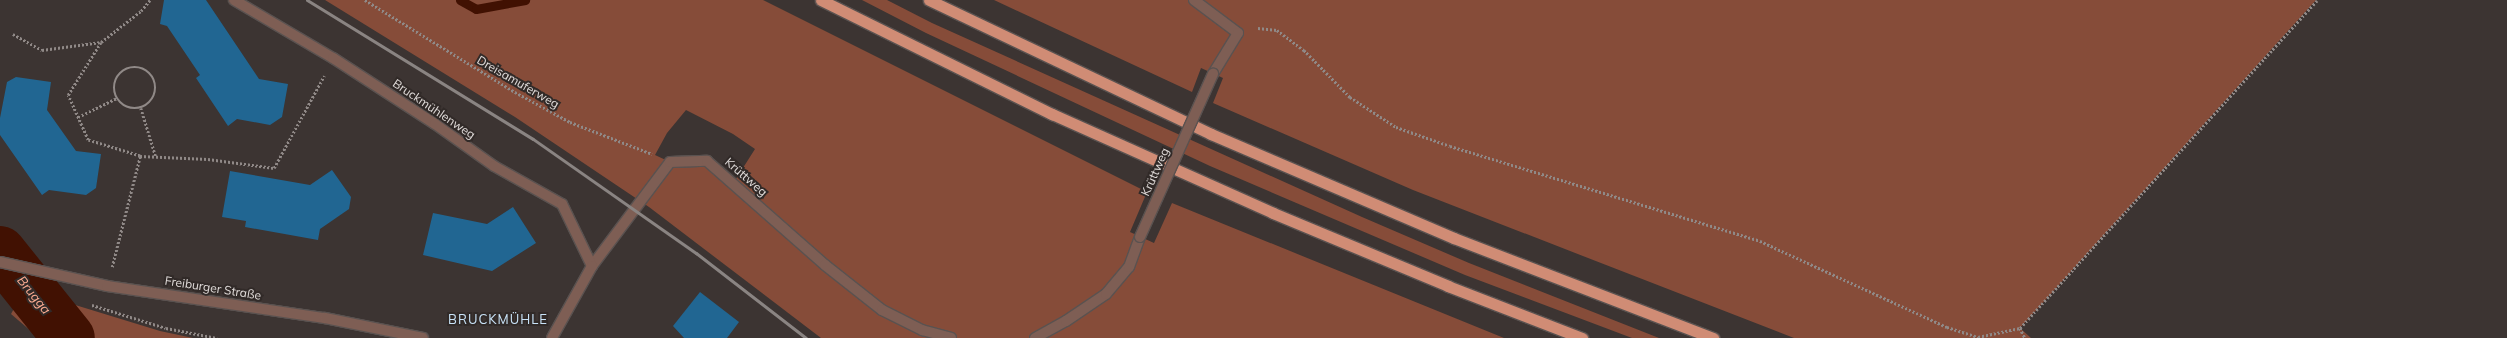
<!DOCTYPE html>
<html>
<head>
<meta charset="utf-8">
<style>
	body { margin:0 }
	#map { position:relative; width:2507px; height:338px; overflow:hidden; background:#3c3432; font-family:Mulish,sans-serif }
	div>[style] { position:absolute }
	.green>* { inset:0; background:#864c39 }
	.stream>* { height:9px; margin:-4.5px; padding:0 4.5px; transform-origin:4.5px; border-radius:4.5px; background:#411102 }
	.river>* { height:52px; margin:-26px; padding:0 26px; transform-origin:26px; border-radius:26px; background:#411102 }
	.building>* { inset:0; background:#216692 }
	.path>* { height:2.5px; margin-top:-1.25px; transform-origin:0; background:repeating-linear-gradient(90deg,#908987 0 2px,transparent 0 4px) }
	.path>.ring { margin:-1.25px; padding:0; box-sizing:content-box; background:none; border:2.5px solid #908987; border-radius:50% }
	.roads { filter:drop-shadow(1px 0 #5a5250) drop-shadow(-1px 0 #5a5250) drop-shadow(0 1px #5a5250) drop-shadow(0 -1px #5a5250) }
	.service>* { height:10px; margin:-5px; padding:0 5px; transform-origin:5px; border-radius:5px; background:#7e5e54 }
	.minor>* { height:10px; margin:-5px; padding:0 5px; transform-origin:5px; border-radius:5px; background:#7e5e54 }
	.tertiary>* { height:10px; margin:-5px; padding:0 5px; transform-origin:5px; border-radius:5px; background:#7e5e54 }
	.trunk>* { height:11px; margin:-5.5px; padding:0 5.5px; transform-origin:5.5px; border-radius:5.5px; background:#d08c75 }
	.rail>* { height:3px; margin:-1.5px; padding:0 1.5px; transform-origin:1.5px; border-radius:1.5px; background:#8a8482 }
	.bridges { filter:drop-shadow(1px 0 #5a5250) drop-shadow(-1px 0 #5a5250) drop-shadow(0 1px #5a5250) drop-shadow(0 -1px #5a5250) }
	.service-bridge>* { height:10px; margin:-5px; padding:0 5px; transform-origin:5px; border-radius:5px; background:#7e5e54 }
	span { translate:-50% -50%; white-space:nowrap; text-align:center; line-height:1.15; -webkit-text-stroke:4px #312a28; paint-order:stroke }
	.street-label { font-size:12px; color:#e1dcda }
	.water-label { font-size:13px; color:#fead92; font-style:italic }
	.neighbourhood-label { font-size:13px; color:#c9e3f8; letter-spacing:1px }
</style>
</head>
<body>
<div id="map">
	<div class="green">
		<i style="clip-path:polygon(evenodd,325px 0,763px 0,1147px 192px,1130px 232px,1154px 243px,1172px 203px,1504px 338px,821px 338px,649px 207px,515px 117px,325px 0,686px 110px,733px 134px,755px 149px,734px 182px,707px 161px,670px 162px,655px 155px,667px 133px,686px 110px)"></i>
		<i style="clip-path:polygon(862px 0,887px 0,932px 23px,1362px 217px,1469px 263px,1659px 338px,1632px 338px,1465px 275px,1210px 166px,926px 33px)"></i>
		<i style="clip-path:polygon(994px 0,2316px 0,2020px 328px,2031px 338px,1794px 338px,1413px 190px,1213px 103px,1223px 78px,1201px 68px,1192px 92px)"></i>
		<i style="clip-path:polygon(22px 294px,72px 304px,160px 331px,193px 338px,39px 338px,11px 314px)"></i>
	</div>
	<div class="stream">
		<i style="left:460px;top:0;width:18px;rotate:29deg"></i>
		<i style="left:476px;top:9px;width:50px;rotate:-10.4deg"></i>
	</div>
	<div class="river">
		<i style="left:0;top:252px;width:110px;rotate:51.3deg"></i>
	</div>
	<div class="building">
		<i style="clip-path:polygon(164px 0,206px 0,259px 79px,288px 84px,282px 117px,270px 125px,237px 119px,228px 126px,196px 78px,200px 75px,167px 26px,160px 24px)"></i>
		<i style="clip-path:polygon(16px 77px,51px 82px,47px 110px,76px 151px,101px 154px,96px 188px,86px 195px,49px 190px,42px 195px,0 135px,0 118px,7px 82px)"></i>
		<i style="clip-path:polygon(332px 170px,351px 197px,349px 209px,320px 229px,318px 240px,245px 227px,246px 221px,222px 217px,230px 171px,310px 185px)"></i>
		<i style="clip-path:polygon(513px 207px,536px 243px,492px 271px,423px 255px,433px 213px,487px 224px)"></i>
		<i style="clip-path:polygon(700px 292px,739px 322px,727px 338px,684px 338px,673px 326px)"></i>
	</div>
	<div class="path">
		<i style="left:365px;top:0;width:176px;rotate:31.5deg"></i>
		<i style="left:515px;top:92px;width:63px;rotate:28.6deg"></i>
		<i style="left:570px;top:122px;width:88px;rotate:21.3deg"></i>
		<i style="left:1258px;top:28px;width:19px;rotate:6deg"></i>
		<i style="left:1277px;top:30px;width:34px;rotate:37deg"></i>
		<i style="left:1304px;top:50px;width:66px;rotate:45.6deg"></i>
		<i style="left:1350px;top:97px;width:55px;rotate:33.1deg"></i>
		<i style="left:1396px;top:127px;width:57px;rotate:19.4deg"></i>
		<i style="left:1450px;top:146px;width:324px;rotate:17deg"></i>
		<i style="left:1760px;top:241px;width:206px;rotate:24.7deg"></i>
		<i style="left:1947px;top:327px;width:33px;rotate:18deg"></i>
		<i style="left:1978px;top:337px;width:43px;rotate:-12.1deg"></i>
		<i style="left:2020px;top:328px;width:442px;rotate:-47.8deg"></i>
		<i style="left:13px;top:34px;width:33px;rotate:29deg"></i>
		<i style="left:42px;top:50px;width:60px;rotate:-7.7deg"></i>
		<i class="ring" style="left:114px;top:67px;width:39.5px;height:39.5px"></i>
		<i style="left:141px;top:108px;width:51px;rotate:73deg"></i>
		<i style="left:78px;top:117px;width:43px;rotate:-26deg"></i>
		<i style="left:140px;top:156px;width:68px;rotate:2.5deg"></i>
		<i style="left:208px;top:159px;width:67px;rotate:7.8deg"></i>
		<i style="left:274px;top:168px;width:105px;rotate:-61.5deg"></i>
		<i style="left:112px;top:267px;width:114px;rotate:-75.8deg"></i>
		<i style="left:140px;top:156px;width:54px;rotate:-162.9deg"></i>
		<i style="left:88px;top:140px;width:49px;rotate:-114deg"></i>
		<i style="left:68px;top:95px;width:62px;rotate:-58.1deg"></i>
		<i style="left:101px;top:42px;width:51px;rotate:-37.8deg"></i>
		<i style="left:141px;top:11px;width:14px;rotate:-51deg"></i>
		<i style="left:92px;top:305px;width:77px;rotate:17.3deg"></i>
		<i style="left:166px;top:328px;width:52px;rotate:11.1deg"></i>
		<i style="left:2020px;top:328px;width:11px;rotate:63deg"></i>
	</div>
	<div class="roads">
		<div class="service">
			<i style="left:1194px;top:0;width:55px;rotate:36.9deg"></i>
			<i style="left:1238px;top:33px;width:48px;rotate:121.4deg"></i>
			<i style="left:592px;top:266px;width:130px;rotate:-53.1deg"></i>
			<i style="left:670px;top:162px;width:37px;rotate:-2deg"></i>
			<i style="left:707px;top:161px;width:157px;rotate:41.4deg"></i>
			<i style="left:825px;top:265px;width:73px;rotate:38.3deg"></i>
			<i style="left:882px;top:310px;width:45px;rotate:26.6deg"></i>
			<i style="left:922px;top:330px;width:30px;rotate:15deg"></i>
			<i style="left:1035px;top:338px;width:35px;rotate:-29deg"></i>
			<i style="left:1066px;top:321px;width:48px;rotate:-34deg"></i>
			<i style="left:1106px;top:294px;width:35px;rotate:-50deg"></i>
			<i style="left:1129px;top:267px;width:32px;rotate:-70deg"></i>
		</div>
		<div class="minor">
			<i style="left:234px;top:0;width:115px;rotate:30.4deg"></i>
			<i style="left:333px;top:58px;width:121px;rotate:32.9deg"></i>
			<i style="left:435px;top:124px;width:72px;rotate:35.4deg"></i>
			<i style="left:494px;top:166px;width:78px;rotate:29.2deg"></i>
			<i style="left:562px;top:204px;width:69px;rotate:64.2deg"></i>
			<i style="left:592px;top:266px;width:82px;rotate:119.1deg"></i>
		</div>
		<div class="tertiary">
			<i style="left:0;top:262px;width:110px;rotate:12.6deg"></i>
			<i style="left:107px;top:286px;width:220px;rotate:8.4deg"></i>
			<i style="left:325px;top:318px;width:100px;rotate:11.5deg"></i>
		</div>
		<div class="trunk">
			<i style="left:821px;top:0;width:258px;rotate:26.3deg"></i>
			<i style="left:1052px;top:114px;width:242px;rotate:24.1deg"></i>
			<i style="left:1273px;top:213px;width:190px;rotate:22.6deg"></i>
			<i style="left:1448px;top:286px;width:144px;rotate:21.2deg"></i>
			<i style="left:929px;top:0;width:312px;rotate:25.4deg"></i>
			<i style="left:1211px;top:134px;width:264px;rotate:23.2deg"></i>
			<i style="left:1454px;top:238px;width:278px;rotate:21.1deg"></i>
		</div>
	</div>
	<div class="rail">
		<i style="left:307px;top:0;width:265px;rotate:31.6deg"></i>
		<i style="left:533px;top:139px;width:199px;rotate:35deg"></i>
		<i style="left:696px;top:253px;width:139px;rotate:37.7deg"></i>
	</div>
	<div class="bridges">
		<div class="service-bridge">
			<i style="left:1140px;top:237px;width:179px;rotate:-65.9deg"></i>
		</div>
	</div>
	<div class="street-label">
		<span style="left:518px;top:82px;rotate:30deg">Dreisamuferweg</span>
		<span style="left:434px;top:109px;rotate:34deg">Bruckmühlenweg</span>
		<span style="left:1155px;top:172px;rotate:-66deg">Krüttweg</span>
		<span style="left:746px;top:177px;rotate:41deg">Krüttweg</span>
		<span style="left:213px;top:288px;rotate:9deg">Freiburger Straße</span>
	</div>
	<div class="water-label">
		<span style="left:34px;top:295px;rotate:51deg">Brugga</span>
	</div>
	<div class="neighbourhood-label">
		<span style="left:498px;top:319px">BRUCKMÜHLE</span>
	</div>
</div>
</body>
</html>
